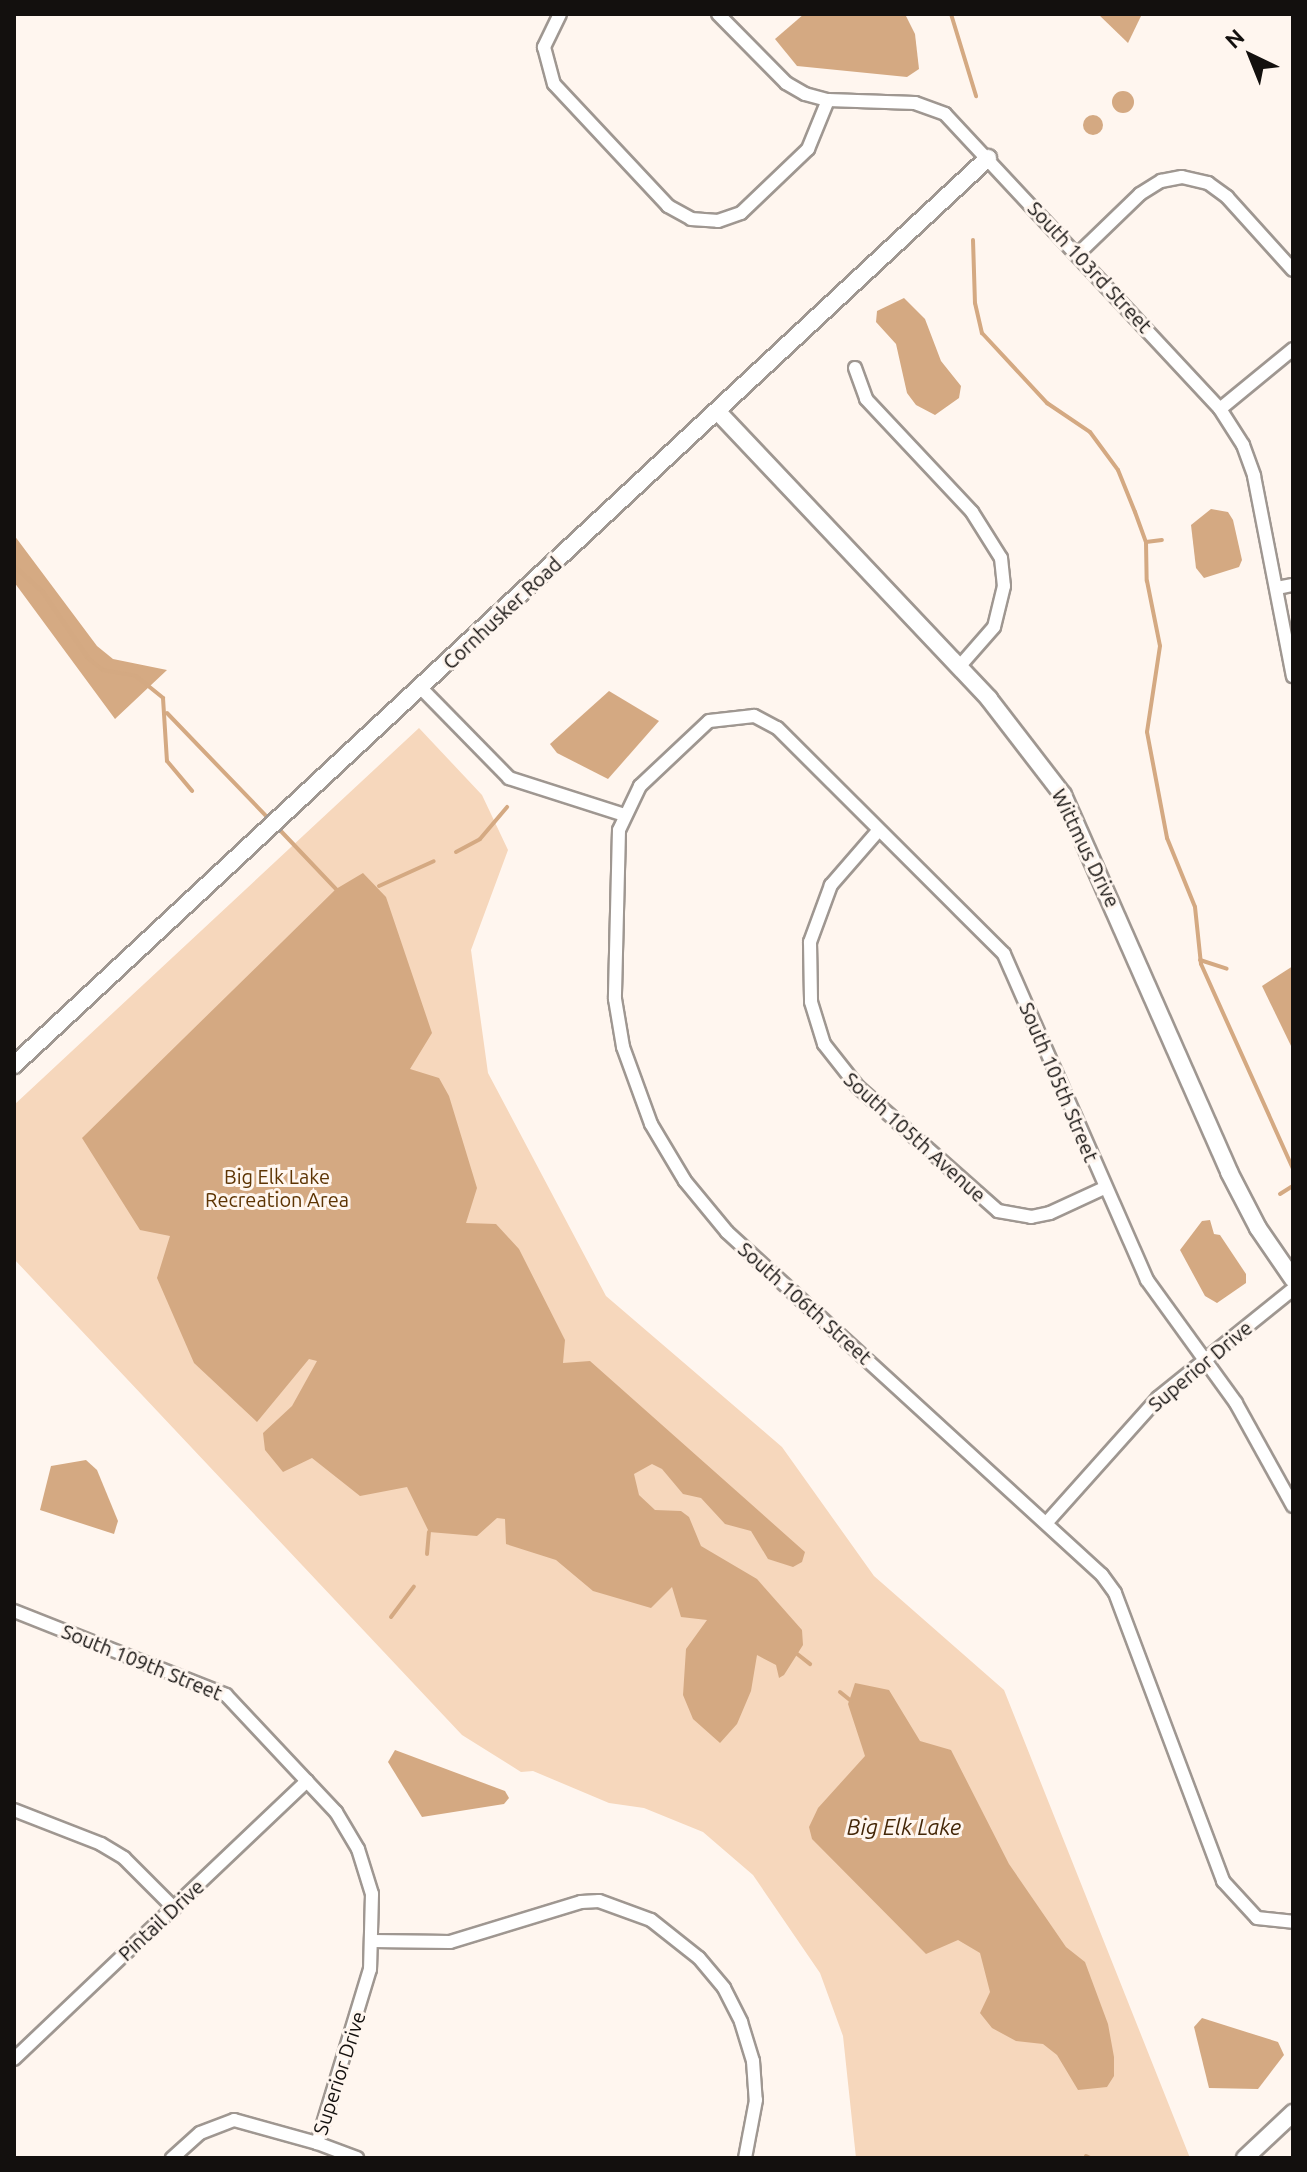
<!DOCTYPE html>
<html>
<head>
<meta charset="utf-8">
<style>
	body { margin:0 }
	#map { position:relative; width:1307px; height:2172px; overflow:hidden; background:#fff6ef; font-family:Ubuntu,sans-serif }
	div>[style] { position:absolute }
	.green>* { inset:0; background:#f6d7bc }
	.forest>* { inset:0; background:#d5aa83 }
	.water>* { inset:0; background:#d4a982 }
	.round { border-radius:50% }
	.stream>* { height:4px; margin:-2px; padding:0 2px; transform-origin:2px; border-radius:2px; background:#d4a982 }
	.roads { filter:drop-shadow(2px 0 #9f9791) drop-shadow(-2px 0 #9f9791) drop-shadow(0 2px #9f9791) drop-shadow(0 -2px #9f9791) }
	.street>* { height:12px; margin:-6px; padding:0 6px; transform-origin:6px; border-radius:6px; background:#fff }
	.secondary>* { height:16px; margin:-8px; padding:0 8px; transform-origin:8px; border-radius:8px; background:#fff }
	span { translate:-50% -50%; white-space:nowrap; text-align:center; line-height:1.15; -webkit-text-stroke:6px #fff6ef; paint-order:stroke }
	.street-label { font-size:20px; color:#13100e }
	.park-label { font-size:20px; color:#5d3403 }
	.water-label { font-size:22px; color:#442708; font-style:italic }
	.frame { position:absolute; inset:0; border:16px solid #13100e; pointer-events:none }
	.north { position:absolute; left:1211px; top:16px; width:80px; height:80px; -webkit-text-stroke:6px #fff6ef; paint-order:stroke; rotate:317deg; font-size:22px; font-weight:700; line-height:32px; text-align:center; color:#13100e }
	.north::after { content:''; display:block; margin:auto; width:28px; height:36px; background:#13100e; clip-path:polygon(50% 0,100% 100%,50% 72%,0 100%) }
</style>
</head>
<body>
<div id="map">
	<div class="green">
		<i style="clip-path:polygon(419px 728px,482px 795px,508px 850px,471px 950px,488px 1073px,606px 1296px,782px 1447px,874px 1576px,1004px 1690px,1190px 2158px,856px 2158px,843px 2036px,820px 1973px,753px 1875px,703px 1832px,644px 1808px,609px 1803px,533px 1771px,521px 1772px,462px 1735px,14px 1259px,14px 1105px)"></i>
	</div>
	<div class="forest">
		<i style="clip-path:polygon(1098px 14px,1142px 14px,1128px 43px)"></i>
		<i style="clip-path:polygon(14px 535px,97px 646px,113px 659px,167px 670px,115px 719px,14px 582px)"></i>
	</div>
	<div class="water">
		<i style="clip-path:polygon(804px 14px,905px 14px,915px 34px,919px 69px,907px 77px,797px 66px,775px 39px)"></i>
		<i class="round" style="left:1112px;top:91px;width:22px;height:22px"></i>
		<i class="round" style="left:1083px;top:115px;width:20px;height:20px"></i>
		<i style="clip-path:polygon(904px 298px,925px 319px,941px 361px,961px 386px,959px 398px,935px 415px,916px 405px,907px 393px,896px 344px,876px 322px,877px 311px)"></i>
		<i style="clip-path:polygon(1211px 509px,1228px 512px,1233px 520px,1242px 560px,1239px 567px,1204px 578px,1196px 568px,1191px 525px)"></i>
		<i style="clip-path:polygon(609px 691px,659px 721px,608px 779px,557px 753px,550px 744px)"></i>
		<i style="clip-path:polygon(363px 873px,386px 897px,432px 1033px,410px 1069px,439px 1078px,449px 1096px,477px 1188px,466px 1223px,496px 1224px,519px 1249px,565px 1340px,563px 1363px,590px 1361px,805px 1552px,802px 1562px,793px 1567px,768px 1559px,751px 1531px,725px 1524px,701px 1498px,683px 1494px,662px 1469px,652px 1464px,634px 1474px,639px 1495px,655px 1510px,681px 1511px,689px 1517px,701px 1546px,757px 1579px,802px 1630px,803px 1645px,784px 1675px,779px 1678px,776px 1665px,757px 1655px,751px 1691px,737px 1724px,720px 1743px,693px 1719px,683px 1695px,686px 1649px,707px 1620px,681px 1617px,672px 1587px,651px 1608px,593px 1591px,556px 1560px,506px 1544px,505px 1519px,497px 1518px,477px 1536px,429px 1532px,407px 1487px,360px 1496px,312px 1458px,283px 1472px,265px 1450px,263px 1433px,292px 1406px,317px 1361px,309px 1359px,257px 1422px,194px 1363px,157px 1278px,170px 1236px,140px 1230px,82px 1138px,336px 889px)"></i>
		<i style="clip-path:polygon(1293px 966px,1293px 1050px,1262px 986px)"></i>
		<i style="clip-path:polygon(1210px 1220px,1214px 1234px,1220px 1235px,1246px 1274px,1246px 1283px,1217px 1303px,1205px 1296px,1180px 1250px,1202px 1221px)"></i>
		<i style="clip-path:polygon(86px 1460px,97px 1470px,118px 1521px,114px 1534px,40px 1510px,51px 1466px)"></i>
		<i style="clip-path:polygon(855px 1683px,889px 1690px,920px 1741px,951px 1750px,1009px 1864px,1066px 1947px,1085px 1962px,1108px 2024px,1114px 2057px,1114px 2076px,1107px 2087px,1078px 2090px,1057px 2055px,1043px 2044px,1016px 2041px,992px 2028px,980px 2013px,990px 1992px,980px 1953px,958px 1940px,926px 1954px,812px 1839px,809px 1827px,818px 1808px,865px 1756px,848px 1704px)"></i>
		<i style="clip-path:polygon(395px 1750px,505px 1791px,509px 1798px,504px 1804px,422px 1817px,388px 1762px)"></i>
		<i style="clip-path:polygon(1202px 2018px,1278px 2042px,1284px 2055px,1258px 2089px,1209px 2088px,1194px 2027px)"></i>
	</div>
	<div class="stream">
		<i style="left:951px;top:14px;width:86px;rotate:73deg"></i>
		<i style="left:973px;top:240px;width:63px;rotate:88.2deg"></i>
		<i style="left:975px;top:303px;width:31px;rotate:77deg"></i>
		<i style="left:982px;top:333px;width:96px;rotate:47.1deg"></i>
		<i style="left:1047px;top:403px;width:52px;rotate:34deg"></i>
		<i style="left:1090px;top:432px;width:47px;rotate:53.6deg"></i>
		<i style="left:1118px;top:470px;width:45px;rotate:68deg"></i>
		<i style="left:1135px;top:512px;width:32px;rotate:70deg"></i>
		<i style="left:1146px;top:542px;width:39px;rotate:89deg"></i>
		<i style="left:1147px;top:581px;width:66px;rotate:78.7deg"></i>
		<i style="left:1160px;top:646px;width:87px;rotate:98.6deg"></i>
		<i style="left:1147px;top:732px;width:108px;rotate:79.3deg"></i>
		<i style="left:1167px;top:838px;width:74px;rotate:67.9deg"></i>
		<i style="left:1195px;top:907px;width:57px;rotate:84deg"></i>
		<i style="left:1201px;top:964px;width:225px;rotate:65.8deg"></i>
		<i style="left:1146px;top:542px;width:16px;rotate:-7deg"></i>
		<i style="left:14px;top:566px;width:38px;rotate:42deg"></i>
		<i style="left:42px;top:591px;width:81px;rotate:55.5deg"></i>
		<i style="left:88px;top:658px;width:19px;rotate:39deg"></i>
		<i style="left:103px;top:670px;width:34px;rotate:10deg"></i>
		<i style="left:136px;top:676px;width:35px;rotate:39deg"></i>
		<i style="left:163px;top:698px;width:63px;rotate:86.4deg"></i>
		<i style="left:167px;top:761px;width:39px;rotate:50deg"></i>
		<i style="left:167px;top:713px;width:150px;rotate:46.1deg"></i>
		<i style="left:277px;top:827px;width:86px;rotate:46.4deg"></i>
		<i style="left:456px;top:852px;width:27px;rotate:-28deg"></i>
		<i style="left:480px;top:839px;width:42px;rotate:-49.8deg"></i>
		<i style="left:379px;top:886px;width:60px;rotate:-24.4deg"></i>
		<i style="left:1200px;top:960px;width:28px;rotate:18deg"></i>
		<i style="left:1280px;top:1194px;width:15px;rotate:-32deg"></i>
		<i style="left:427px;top:1554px;width:22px;rotate:-85deg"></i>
		<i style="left:391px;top:1617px;width:38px;rotate:-53deg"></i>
		<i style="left:796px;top:1653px;width:18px;rotate:38deg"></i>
		<i style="left:840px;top:1692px;width:14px;rotate:39deg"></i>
		<i style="left:1086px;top:2156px;width:4px;rotate:27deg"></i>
	</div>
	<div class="roads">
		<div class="street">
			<i style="left:560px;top:14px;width:37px;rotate:116deg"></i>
			<i style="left:544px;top:47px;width:38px;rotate:75deg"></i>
			<i style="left:554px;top:84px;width:167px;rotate:46.9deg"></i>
			<i style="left:668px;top:206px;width:26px;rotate:29deg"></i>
			<i style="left:691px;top:219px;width:27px;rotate:4deg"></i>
			<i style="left:718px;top:221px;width:24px;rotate:-19deg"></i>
			<i style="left:741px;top:213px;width:93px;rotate:-43.7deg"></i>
			<i style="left:808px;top:149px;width:53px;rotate:-67.8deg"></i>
			<i style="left:718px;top:14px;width:97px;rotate:45.4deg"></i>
			<i style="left:786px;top:83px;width:22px;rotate:30deg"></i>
			<i style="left:805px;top:94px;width:24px;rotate:15deg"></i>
			<i style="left:828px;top:100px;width:87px;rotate:2deg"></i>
			<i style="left:915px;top:103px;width:32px;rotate:20deg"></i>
			<i style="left:945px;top:114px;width:403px;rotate:47deg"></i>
			<i style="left:1220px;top:409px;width:43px;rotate:57.4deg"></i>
			<i style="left:1243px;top:445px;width:33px;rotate:70deg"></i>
			<i style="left:1254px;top:476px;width:204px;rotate:79deg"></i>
			<i style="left:1079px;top:253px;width:85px;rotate:-44deg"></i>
			<i style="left:1140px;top:194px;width:25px;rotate:-32deg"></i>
			<i style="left:1161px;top:181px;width:21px;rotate:-11deg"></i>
			<i style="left:1182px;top:177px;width:27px;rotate:13deg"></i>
			<i style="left:1208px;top:183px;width:24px;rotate:36deg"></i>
			<i style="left:1227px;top:197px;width:98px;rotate:47.9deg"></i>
			<i style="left:855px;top:368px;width:33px;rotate:70deg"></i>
			<i style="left:866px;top:399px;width:155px;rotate:46.8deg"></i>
			<i style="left:972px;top:512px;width:54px;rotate:57.8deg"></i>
			<i style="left:1001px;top:558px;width:28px;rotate:84deg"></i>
			<i style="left:1004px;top:586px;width:42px;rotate:103.7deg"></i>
			<i style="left:994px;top:627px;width:53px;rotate:131.2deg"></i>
			<i style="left:1220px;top:409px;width:94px;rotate:-39.4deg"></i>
			<i style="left:1277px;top:588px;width:16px;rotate:-11deg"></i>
			<i style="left:421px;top:688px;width:126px;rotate:45.6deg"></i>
			<i style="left:509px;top:778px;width:121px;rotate:17.8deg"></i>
			<i style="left:878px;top:831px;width:72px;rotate:131deg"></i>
			<i style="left:831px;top:885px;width:61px;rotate:110.2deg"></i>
			<i style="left:810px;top:942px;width:60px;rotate:89deg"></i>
			<i style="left:811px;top:1002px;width:44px;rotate:72.8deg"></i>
			<i style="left:824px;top:1044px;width:55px;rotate:51.7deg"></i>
			<i style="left:858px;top:1087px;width:187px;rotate:41.5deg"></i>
			<i style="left:998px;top:1211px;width:34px;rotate:10deg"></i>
			<i style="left:1031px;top:1217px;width:19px;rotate:-12deg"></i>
			<i style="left:1050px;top:1213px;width:60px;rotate:-24.8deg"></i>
			<i style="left:1293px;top:1506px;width:118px;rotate:-119deg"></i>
			<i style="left:1236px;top:1403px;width:152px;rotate:-125.9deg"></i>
			<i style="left:1147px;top:1280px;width:356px;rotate:-113.7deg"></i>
			<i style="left:1004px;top:954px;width:320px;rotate:-135.1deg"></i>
			<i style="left:777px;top:728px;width:26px;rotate:-152deg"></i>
			<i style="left:754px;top:716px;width:45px;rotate:173.7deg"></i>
			<i style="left:709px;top:721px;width:95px;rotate:136.7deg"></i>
			<i style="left:640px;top:786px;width:49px;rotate:115.5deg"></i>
			<i style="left:619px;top:830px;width:169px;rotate:91.4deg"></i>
			<i style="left:615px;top:999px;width:49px;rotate:80.5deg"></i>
			<i style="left:623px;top:1047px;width:82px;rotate:70deg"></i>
			<i style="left:651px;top:1124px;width:66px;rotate:59.2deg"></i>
			<i style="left:685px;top:1181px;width:66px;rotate:50.5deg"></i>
			<i style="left:727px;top:1232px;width:508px;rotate:42.45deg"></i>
			<i style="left:1102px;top:1575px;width:22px;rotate:54deg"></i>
			<i style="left:1115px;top:1593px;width:308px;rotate:69.4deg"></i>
			<i style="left:1223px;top:1881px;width:50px;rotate:47.4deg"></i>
			<i style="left:1257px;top:1918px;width:36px;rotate:6deg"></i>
			<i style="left:1049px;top:1520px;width:164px;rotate:-48.2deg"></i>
			<i style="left:1158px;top:1398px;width:174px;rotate:-38.9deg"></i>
			<i style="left:14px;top:1611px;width:228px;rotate:21.6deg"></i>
			<i style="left:226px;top:1695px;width:161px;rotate:46.8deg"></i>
			<i style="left:336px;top:1812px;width:43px;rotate:59.3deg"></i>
			<i style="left:358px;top:1849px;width:47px;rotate:72.7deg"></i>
			<i style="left:372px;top:1894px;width:75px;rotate:91.5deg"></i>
			<i style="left:370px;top:1969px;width:182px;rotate:106.9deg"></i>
			<i style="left:317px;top:2143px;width:86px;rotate:-164.5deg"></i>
			<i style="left:234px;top:2120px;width:36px;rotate:159deg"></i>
			<i style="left:200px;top:2133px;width:38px;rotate:138deg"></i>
			<i style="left:14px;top:1810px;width:93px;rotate:21.3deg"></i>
			<i style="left:101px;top:1844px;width:27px;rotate:31deg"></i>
			<i style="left:124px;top:1858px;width:71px;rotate:45deg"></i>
			<i style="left:373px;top:1941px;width:77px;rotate:0.7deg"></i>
			<i style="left:450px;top:1942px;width:137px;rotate:-17deg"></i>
			<i style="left:581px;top:1902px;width:18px;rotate:-3deg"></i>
			<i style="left:599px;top:1901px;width:55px;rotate:20.1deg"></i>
			<i style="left:651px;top:1920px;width:61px;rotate:38.4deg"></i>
			<i style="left:699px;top:1958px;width:39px;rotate:50deg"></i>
			<i style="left:724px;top:1988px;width:38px;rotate:63deg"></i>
			<i style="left:741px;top:2022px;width:41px;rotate:72.9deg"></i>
			<i style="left:753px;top:2061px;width:39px;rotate:86deg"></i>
			<i style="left:756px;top:2100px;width:59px;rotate:100.7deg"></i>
			<i style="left:14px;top:2059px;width:404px;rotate:-43.5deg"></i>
			<i style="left:317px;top:2143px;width:43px;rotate:20.6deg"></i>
		</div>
		<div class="secondary">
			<i style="left:718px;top:412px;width:395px;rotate:46.6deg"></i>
			<i style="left:989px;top:699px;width:121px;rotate:52.4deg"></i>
			<i style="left:1063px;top:795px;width:412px;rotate:66.2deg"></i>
			<i style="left:1229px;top:1172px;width:63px;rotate:62.6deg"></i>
			<i style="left:1258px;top:1228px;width:62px;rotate:55.5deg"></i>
			<i style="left:14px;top:1065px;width:1331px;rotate:-42.96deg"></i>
			<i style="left:1245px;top:2158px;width:66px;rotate:-43.2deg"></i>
		</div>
	</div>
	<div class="street-label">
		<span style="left:1090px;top:267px;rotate:47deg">South 103rd Street</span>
		<span style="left:502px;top:613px;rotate:-43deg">Cornhusker Road</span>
		<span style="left:1086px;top:848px;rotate:64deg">Wittmus Drive</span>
		<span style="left:1059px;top:1082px;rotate:67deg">South 105th Street</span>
		<span style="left:915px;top:1137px;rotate:42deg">South 105th Avenue</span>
		<span style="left:805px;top:1303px;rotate:42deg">South 106th Street</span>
		<span style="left:1200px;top:1366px;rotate:-40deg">Superior Drive</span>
		<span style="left:142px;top:1662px;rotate:22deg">South 109th Street</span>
		<span style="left:161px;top:1920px;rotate:-43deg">Pintail Drive</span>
		<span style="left:339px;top:2073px;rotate:-72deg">Superior Drive</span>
	</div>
	<div class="park-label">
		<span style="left:277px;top:1188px">Big Elk Lake<br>Recreation Area</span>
	</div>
	<div class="water-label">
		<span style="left:904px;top:1827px">Big Elk Lake</span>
	</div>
	<div class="frame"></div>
	<div class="north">N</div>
</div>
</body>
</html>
